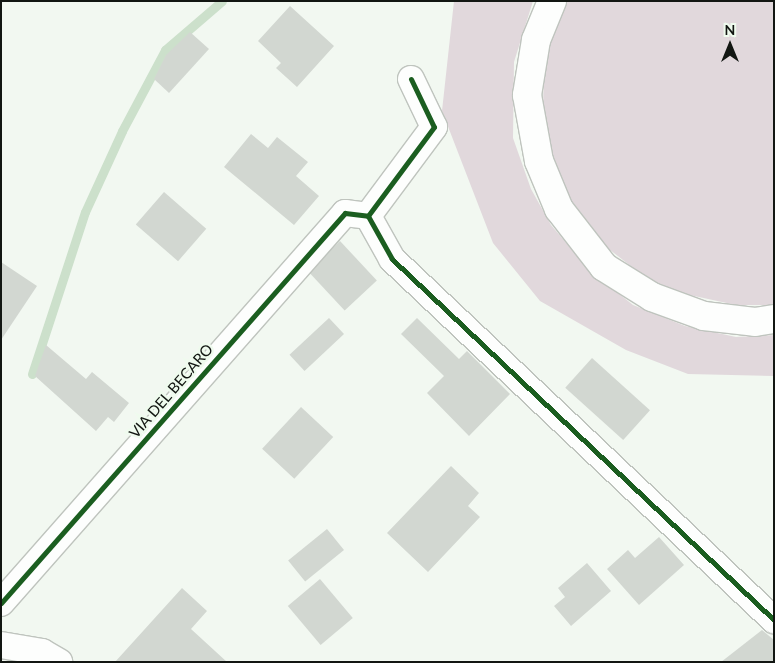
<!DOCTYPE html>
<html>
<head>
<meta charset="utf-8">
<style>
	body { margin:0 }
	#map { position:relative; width:775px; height:663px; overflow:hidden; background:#f2f8f1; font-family:Lato,sans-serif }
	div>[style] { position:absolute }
	.green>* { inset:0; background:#e1d8dc }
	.stream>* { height:9px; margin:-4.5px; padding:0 4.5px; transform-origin:4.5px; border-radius:4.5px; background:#cce0cb }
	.building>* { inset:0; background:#d2d7d1; transform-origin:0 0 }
	.roads { filter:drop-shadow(1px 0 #bfc4be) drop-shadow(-1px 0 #bfc4be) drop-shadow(0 1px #bfc4be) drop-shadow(0 -1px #bfc4be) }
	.minor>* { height:26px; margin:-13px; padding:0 13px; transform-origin:13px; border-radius:13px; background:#fdfefd }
	.motorway>* { height:28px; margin:-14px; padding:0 14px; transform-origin:14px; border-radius:14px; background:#fdfefd }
	.cycleway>* { height:5px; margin:-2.5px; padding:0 2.5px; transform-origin:2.5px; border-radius:2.5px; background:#1b5e20 }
	span { translate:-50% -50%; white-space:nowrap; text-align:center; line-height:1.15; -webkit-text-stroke:5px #effbee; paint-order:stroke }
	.street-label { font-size:15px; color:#121612 }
	.frame { position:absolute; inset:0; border:2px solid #121612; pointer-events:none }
	.north { position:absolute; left:705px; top:20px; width:50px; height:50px; -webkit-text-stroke:4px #effbee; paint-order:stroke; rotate:0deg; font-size:14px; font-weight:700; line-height:20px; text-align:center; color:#121612 }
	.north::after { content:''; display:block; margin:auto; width:18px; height:22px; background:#121612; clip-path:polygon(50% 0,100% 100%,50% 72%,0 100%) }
</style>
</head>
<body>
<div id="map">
	<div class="green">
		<i style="clip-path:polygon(454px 1px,533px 1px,514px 62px,513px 138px,531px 189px,551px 225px,589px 270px,633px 305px,685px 326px,736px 337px,774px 335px,774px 376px,688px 374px,626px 350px,540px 301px,493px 243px,442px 111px)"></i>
		<i style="clip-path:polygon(565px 1px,774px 1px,774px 305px,736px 305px,685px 294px,646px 278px,605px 246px,569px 202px,552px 159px,543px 110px,544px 62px)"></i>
	</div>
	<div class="stream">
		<i style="left:32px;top:374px;width:170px;rotate:-71.9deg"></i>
		<i style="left:85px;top:212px;width:89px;rotate:-65.4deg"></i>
		<i style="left:122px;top:131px;width:92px;rotate:-62deg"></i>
		<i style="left:165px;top:50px;width:75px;rotate:-40.7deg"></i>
	</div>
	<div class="building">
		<i style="clip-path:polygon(290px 6px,334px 46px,297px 87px,276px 68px,281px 63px,258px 41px)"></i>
		<i style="clip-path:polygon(190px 32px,209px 49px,169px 93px,154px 79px,166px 55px)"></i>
		<i style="clip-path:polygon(251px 134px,268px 148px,277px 137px,308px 162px,296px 176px,319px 196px,294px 225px,224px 167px)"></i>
		<i style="left:164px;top:192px;width:56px;height:43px;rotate:41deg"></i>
		<i style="left:340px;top:241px;width:54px;height:44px;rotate:47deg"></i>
		<i style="clip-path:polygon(1px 262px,37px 286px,1px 340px)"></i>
		<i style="left:329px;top:318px;width:22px;height:54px;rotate:47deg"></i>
		<i style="clip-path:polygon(417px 318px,459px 359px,467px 351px,510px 394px,469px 436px,427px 393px,444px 376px,401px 334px)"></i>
		<i style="clip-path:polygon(46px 345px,86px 379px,92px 372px,129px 403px,114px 422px,108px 417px,96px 431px,35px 376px)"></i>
		<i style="left:592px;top:358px;width:78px;height:40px;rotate:42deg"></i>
		<i style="left:301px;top:407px;width:44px;height:57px;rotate:43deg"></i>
		<i style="clip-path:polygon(451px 466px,479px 493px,468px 506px,480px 517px,428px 572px,387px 533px)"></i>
		<i style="left:327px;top:529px;width:27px;height:50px;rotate:51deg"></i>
		<i style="clip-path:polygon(659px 537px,684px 565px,639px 605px,607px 569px,628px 550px,635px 558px)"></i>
		<i style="clip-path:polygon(587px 563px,611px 591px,571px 626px,554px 606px,565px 597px,558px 588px)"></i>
		<i style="left:320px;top:579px;width:51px;height:42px;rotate:50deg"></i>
		<i style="clip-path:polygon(182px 588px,207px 611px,191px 629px,227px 662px,115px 662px)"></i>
		<i style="clip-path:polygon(762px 630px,774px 640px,774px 662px,721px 662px)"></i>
	</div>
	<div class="roads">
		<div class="minor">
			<i style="left:411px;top:79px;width:53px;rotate:64.4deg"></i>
			<i style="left:434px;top:127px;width:111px;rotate:126.6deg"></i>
			<i style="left:368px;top:216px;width:49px;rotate:60.8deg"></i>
			<i style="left:392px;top:259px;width:526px;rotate:43.38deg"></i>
			<i style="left:1px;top:603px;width:520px;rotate:-48.59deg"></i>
			<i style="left:345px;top:213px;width:23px;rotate:7deg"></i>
			<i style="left:1px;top:645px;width:42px;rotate:9.7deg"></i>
			<i style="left:42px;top:652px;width:20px;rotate:30deg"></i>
		</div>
		<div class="motorway">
			<i style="left:552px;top:1px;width:42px;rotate:112.3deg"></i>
			<i style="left:536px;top:40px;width:56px;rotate:99.3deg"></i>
			<i style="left:527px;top:95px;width:67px;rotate:79.7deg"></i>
			<i style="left:539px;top:161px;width:52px;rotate:67.4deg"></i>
			<i style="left:559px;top:209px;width:73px;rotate:52.2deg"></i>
			<i style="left:604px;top:267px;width:57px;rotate:32deg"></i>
			<i style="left:652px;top:297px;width:55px;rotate:20.1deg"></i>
			<i style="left:704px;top:316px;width:51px;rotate:6.7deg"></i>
			<i style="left:755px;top:322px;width:19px;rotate:-9deg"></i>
		</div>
	</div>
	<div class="cycleway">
		<i style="left:411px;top:79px;width:53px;rotate:64.4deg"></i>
		<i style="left:434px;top:127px;width:111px;rotate:126.6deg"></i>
		<i style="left:368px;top:216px;width:49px;rotate:60.8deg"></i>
		<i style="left:392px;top:259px;width:526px;rotate:43.38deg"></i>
		<i style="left:1px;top:603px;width:520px;rotate:-48.59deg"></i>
		<i style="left:345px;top:213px;width:23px;rotate:7deg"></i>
	</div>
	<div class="street-label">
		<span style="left:171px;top:391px;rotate:-49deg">VIA DEL BECARO</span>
	</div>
	<div class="frame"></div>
	<div class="north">N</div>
</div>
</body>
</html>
